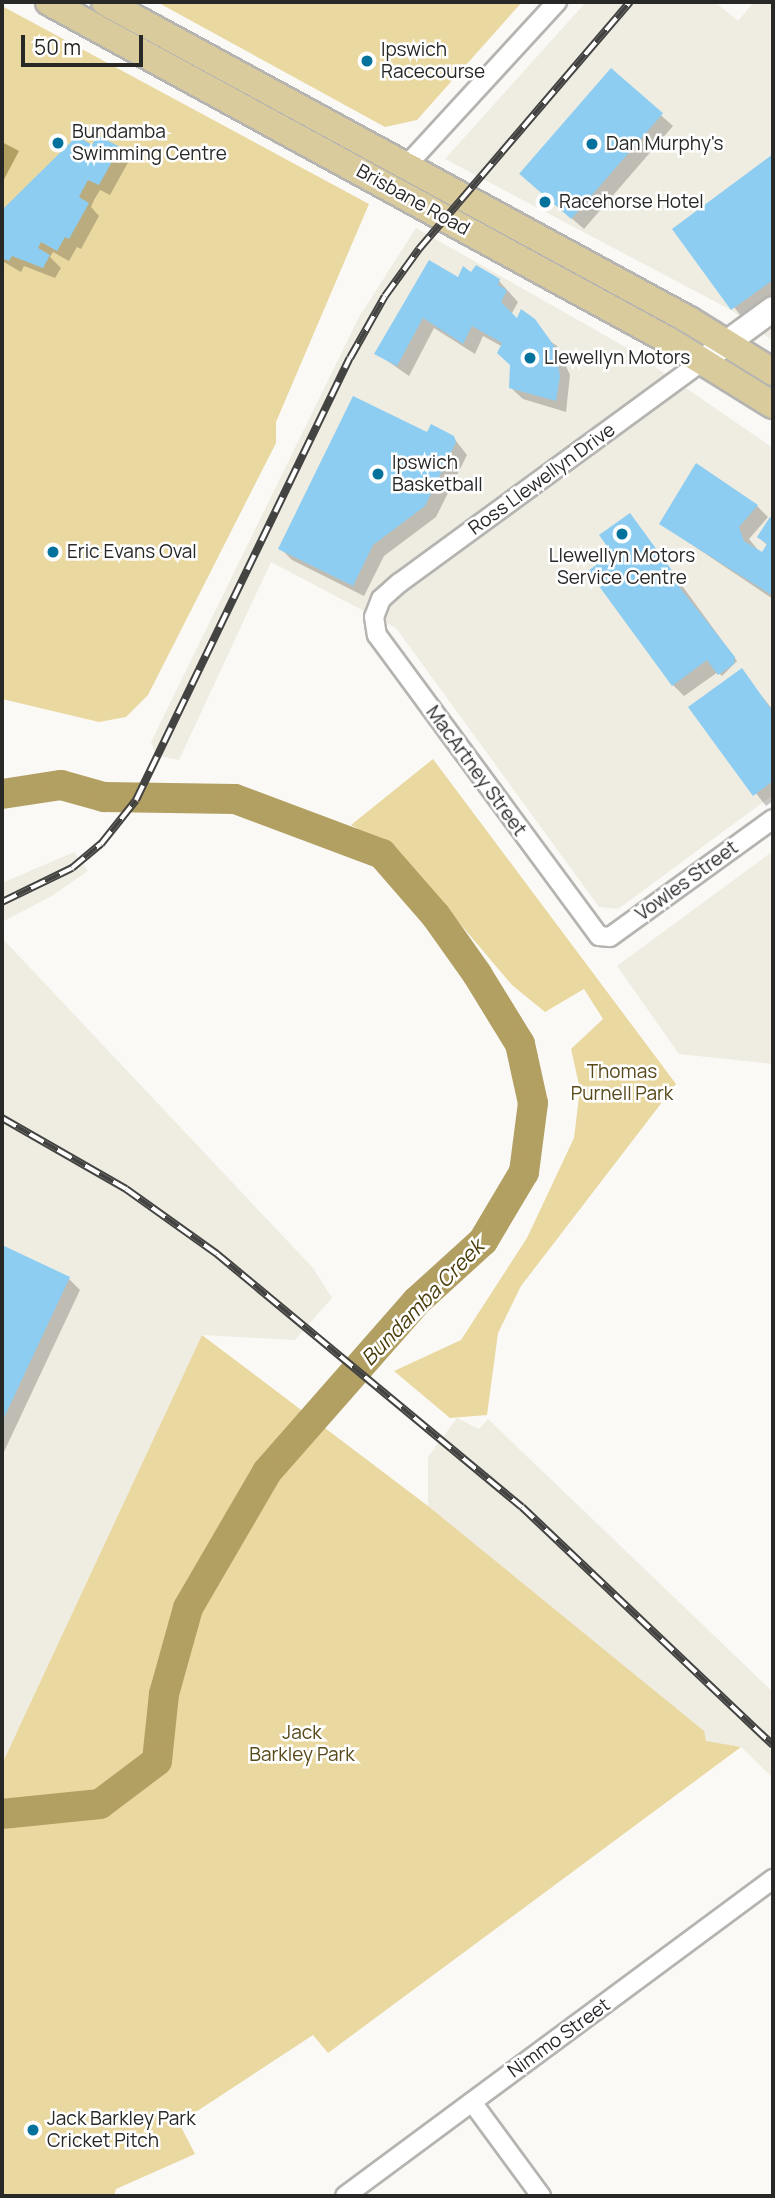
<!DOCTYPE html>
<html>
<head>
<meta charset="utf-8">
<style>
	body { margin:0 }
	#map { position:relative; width:775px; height:2198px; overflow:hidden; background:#faf9f5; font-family:Manrope,sans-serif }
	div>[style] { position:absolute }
	.built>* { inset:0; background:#efece2 }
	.green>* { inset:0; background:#ead8a1 }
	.water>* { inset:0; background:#b29f62 }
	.shadow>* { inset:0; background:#0003 }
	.river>* { height:30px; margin:-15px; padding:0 15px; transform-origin:15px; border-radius:15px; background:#b29f62 }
	.building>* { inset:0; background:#8ccdf1; transform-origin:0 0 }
	.roads { filter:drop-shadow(2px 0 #b5b4b1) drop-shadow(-2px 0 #b5b4b1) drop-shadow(0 2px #b5b4b1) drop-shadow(0 -2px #b5b4b1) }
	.street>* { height:18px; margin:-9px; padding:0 9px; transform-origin:9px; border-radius:9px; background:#fff }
	.secondary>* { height:24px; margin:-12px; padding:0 12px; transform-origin:12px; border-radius:12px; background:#fff }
	.primary>* { height:26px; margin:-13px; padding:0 13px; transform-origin:13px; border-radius:13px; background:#d9cb9b }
	.rail>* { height:8px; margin-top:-4px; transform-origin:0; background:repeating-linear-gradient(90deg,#fff 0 16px,#434342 0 32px); box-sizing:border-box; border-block:2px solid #434342 }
	.dots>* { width:19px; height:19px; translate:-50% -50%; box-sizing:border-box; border:4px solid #fff; border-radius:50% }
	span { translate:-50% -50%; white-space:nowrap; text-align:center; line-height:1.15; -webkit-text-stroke:5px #fff; paint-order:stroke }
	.poi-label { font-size:19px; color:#282827 }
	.left { translate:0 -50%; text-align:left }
	.street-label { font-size:19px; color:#282827 }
	.park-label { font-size:19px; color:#574919 }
	.water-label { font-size:21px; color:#4c3e0c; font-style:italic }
	.frame { position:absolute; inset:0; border:4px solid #282827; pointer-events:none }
	.scale { position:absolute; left:21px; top:35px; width:122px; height:32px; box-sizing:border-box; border:4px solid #282827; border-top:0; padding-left:9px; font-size:21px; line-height:24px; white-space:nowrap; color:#282827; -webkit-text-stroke:5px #fff; paint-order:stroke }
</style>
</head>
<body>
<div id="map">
	<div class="built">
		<i style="clip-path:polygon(586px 2px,715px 2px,738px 21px,754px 2px,773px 2px,773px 341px,731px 310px,445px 159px)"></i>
		<i style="clip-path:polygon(416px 228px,629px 349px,773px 448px,773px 795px,618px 909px,599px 907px,396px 628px,271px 562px,179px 760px,156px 755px,151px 742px,359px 317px)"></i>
		<i style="clip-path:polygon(773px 851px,773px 1064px,679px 1054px,617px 966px)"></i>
		<i style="clip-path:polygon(74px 852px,88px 871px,50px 897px,2px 922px,2px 883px)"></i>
		<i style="clip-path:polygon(2px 938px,313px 1268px,332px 1298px,295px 1340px,202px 1335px,2px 1764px)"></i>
		<i style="clip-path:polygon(457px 1418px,479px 1429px,488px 1419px,773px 1692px,773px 1778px,741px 1747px,706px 1742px,428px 1508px,428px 1457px)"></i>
	</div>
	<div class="green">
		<i style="clip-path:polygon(157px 2px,522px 2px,417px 120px,385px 127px)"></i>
		<i style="clip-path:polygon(2px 6px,369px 204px,276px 422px,276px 443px,148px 695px,126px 717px,99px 722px,2px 699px)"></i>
		<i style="clip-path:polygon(433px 759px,676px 1084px,521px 1286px,498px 1333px,487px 1415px,450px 1418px,394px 1371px,461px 1340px,527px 1238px,574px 1138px,580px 1089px,571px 1049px,603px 1019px,584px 989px,545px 1012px,512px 985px,401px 854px,351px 825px)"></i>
		<i style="clip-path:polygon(202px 1335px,428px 1506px,704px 1731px,706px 1741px,741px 1747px,328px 2053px,313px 2035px,179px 2123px,195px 2154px,116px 2189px,114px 2196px,2px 2196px,2px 1764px)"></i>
	</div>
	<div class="water">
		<i style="clip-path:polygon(2px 142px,19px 151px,2px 183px)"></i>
	</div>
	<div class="shadow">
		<i style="clip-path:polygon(611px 71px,673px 126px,584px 229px,533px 185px)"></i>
		<i style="clip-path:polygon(78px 138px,92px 148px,119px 148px,130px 159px,110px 195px,100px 190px,94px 200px,91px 207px,99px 216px,81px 249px,77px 247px,69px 261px,53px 252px,50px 257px,61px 268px,55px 278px,24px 266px,21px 272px,2px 261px,2px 212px)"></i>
		<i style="clip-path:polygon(773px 157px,773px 299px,744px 320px,674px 229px)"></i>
		<i style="clip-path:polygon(472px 275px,499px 281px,518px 302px,511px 315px,557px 346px,570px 375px,566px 412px,523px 399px,511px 388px,511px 365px,503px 347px,483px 336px,475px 354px,434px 328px,409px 376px,376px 353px,459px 279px)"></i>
		<i style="clip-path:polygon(453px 437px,467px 455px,436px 517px,384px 556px,364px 596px,292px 560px,280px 548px)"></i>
		<i style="clip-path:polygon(757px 506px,768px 517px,749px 539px,762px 555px,768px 546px,759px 537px,773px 521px,773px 599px,661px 524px)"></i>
		<i style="clip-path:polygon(632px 517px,737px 661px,722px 676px,718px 672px,684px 696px,673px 685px,615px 553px)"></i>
		<i style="clip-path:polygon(741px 671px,773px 710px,773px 801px,766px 806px,690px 708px)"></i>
		<i style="clip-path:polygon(2px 1247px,69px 1279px,80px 1290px,2px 1456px)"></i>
	</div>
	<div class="river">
		<i style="left:2px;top:794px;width:60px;rotate:-8.7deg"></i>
		<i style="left:61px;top:785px;width:45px;rotate:15.6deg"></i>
		<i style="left:104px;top:797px;width:131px;rotate:0.9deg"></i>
		<i style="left:235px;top:799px;width:157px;rotate:20.5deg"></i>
		<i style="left:382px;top:854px;width:82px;rotate:48.9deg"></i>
		<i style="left:436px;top:916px;width:71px;rotate:54.7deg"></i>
		<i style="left:477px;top:974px;width:82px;rotate:58.4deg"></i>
		<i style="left:520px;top:1044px;width:60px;rotate:77.6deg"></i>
		<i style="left:533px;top:1103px;width:70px;rotate:97.4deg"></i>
		<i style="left:524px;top:1172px;width:80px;rotate:120.7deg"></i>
		<i style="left:483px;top:1241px;width:89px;rotate:137.7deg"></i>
		<i style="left:417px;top:1301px;width:227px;rotate:131.3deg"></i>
		<i style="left:267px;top:1472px;width:157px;rotate:120.2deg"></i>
		<i style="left:188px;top:1608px;width:89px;rotate:105.6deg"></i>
		<i style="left:164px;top:1694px;width:67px;rotate:96deg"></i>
		<i style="left:157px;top:1761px;width:71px;rotate:143deg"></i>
		<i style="left:100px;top:1804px;width:99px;rotate:174.2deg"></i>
	</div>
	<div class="building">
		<i style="left:611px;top:68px;width:69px;height:140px;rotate:41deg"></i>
		<i style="clip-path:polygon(97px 135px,120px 147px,99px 185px,88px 180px,83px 189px,79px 197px,89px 203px,69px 239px,65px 237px,57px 251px,41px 242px,38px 248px,50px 255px,43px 268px,12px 256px,9px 261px,2px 258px,2px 210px,77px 136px,92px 145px)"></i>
		<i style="clip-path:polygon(773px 154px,773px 280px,731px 310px,672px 229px)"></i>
		<i style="clip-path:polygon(429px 260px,458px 277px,463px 266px,471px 272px,476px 265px,500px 279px,498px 285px,507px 290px,501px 302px,517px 318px,521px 309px,535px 319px,555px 347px,560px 376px,556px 401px,509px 388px,510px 365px,497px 353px,502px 343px,472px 326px,463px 344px,423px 318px,397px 366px,374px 354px)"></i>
		<i style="clip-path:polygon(353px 396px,427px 432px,431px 424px,454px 436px,456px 442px,425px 506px,373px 545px,353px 586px,278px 549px)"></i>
		<i style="clip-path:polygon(696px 463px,758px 505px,739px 527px,744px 541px,762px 552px,767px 544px,757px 537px,770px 517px,773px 519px,773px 596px,659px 524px)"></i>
		<i style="clip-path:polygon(630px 513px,676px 576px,673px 579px,735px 657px,734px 664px,718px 675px,707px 660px,672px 686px,588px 571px,612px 553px,599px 535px)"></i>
		<i style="clip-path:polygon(742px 668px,773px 712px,773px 781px,753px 796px,688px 707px)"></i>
		<i style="clip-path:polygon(2px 1245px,70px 1277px,2px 1422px)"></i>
	</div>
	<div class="roads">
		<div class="street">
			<i style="left:407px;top:165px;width:222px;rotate:-47.4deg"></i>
			<i style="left:704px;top:360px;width:378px;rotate:143.8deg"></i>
			<i style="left:399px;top:583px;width:24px;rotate:138deg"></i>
			<i style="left:381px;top:599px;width:19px;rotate:111deg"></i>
			<i style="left:374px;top:617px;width:18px;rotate:81deg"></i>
			<i style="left:377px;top:635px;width:374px;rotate:53.6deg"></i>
			<i style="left:599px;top:936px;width:11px;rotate:5deg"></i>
			<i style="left:610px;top:937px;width:201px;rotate:-35.9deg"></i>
			<i style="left:472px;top:2102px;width:117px;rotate:53.7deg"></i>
			<i style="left:345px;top:2196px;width:533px;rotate:-36.53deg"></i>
		</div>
		<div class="secondary">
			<i style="left:713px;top:353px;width:74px;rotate:-36.3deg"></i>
		</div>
		<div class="primary">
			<i style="left:49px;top:2px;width:705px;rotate:28.64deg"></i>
			<i style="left:668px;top:340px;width:123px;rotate:31.8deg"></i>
			<i style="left:105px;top:2px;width:665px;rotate:28.57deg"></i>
			<i style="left:689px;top:320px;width:99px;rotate:31.8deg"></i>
		</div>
	</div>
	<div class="rail">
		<i style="left:2px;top:902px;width:78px;rotate:-25.9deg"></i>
		<i style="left:72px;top:868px;width:38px;rotate:-40deg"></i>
		<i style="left:101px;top:844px;width:56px;rotate:-51.5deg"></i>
		<i style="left:136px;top:800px;width:491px;rotate:-64.2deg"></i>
		<i style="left:350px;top:358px;width:71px;rotate:-60.6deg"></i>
		<i style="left:385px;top:296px;width:58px;rotate:-54.1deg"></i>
		<i style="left:419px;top:249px;width:325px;rotate:-49.5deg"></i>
		<i style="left:2px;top:1118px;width:143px;rotate:29.8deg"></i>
		<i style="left:126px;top:1189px;width:112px;rotate:35.5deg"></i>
		<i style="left:217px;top:1254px;width:396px;rotate:39.7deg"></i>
		<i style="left:522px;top:1507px;width:346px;rotate:43.5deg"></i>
	</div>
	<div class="dots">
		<i style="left:367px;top:61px;background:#02729d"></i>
		<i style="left:58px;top:143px;background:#02729d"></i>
		<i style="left:592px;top:144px;background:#02729d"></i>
		<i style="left:545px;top:202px;background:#02729d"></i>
		<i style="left:530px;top:358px;background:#02729d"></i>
		<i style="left:378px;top:474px;background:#02729d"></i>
		<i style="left:622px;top:534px;background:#02729d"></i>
		<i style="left:53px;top:552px;background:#02729d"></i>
		<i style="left:33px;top:2130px;background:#02729d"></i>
	</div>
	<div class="poi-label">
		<span class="left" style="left:381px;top:61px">Ipswich<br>Racecourse</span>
		<span class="left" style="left:72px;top:143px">Bundamba<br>Swimming Centre</span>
		<span class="left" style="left:606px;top:144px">Dan Murphy's</span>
		<span class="left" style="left:559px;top:202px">Racehorse Hotel</span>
		<span class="left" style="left:544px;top:358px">Llewellyn Motors</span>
		<span class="left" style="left:392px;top:474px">Ipswich<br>Basketball</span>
		<span class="left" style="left:67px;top:552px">Eric Evans Oval</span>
		<span style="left:622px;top:567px">Llewellyn Motors<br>Service Centre</span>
		<span class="left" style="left:47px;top:2130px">Jack Barkley Park<br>Cricket Pitch</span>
	</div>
	<div class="street-label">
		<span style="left:413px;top:200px;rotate:29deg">Brisbane Road</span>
		<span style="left:542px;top:479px;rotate:-36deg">Ross Llewellyn Drive</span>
		<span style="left:476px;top:771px;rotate:54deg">MacArtney Street</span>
		<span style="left:687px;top:881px;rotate:-36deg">Vowles Street</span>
		<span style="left:559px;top:2038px;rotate:-36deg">Nimmo Street</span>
	</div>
	<div class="park-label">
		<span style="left:622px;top:1083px">Thomas<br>Purnell Park</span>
		<span style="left:302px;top:1744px">Jack<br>Barkley Park</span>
	</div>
	<div class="water-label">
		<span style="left:422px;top:1302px;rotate:-46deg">Bundamba Creek</span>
	</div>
	<div class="frame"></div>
	<div class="scale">50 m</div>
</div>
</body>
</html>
